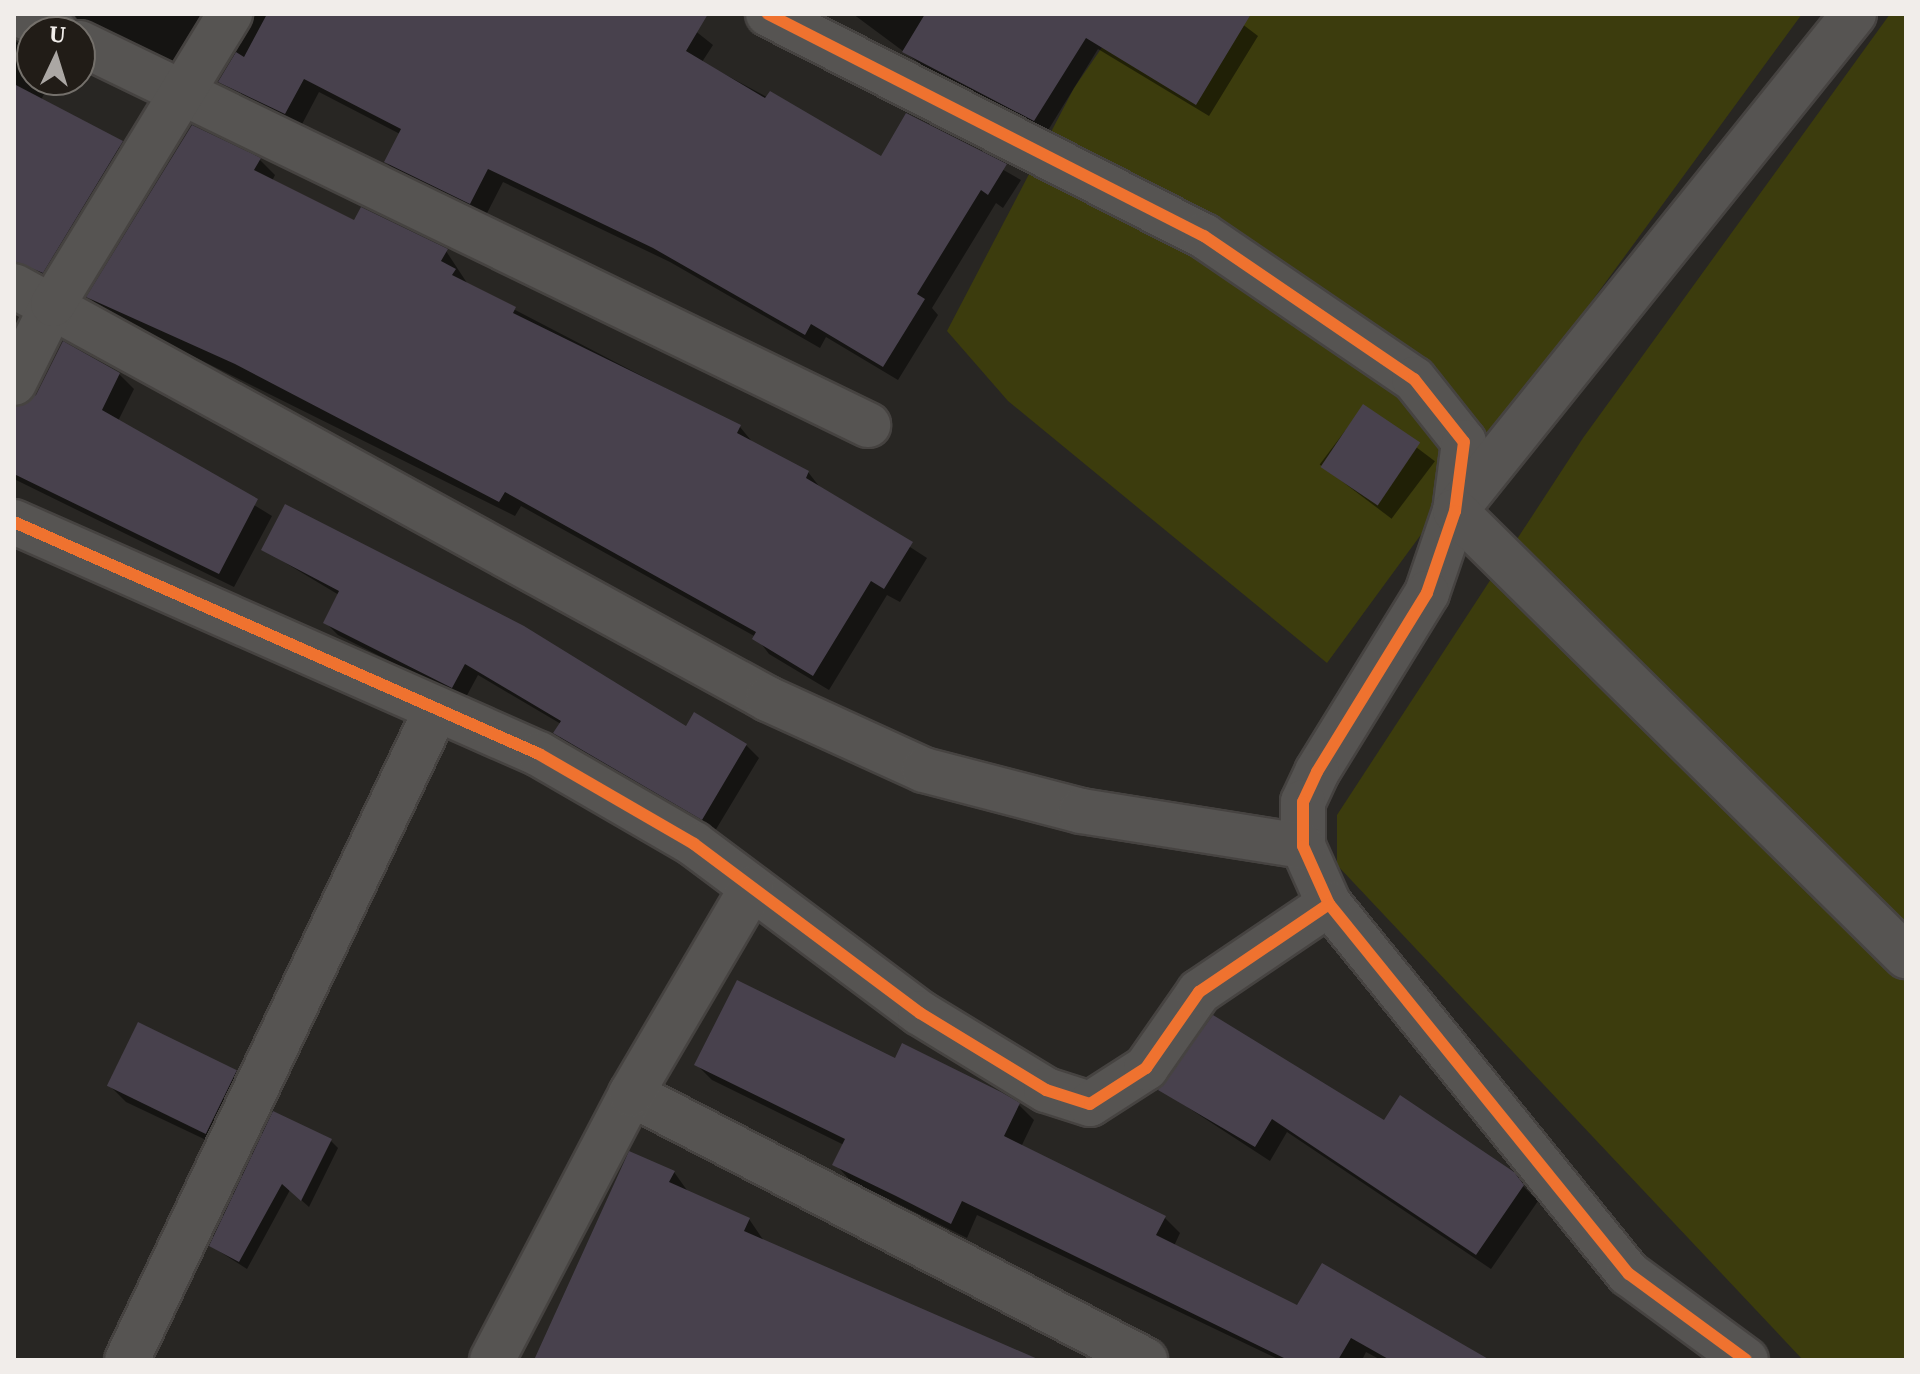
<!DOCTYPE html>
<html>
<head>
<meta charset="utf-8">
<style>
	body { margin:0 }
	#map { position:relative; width:1920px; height:1374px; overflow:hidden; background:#282623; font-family:"IBM Plex Serif",serif }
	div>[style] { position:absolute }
	.green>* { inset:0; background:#3c3c0d }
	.shadow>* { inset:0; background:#0007; transform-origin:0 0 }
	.building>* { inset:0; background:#48414d; transform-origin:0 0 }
	.roads { filter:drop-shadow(2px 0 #464341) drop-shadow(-2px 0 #464341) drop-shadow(0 2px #464341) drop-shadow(0 -2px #464341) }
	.minor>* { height:44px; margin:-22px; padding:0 22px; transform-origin:22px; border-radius:22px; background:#565452 }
	.cycleway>* { height:12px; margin:-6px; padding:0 6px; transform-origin:6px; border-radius:6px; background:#ef722f }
	span { translate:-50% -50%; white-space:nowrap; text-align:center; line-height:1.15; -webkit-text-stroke:8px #211c17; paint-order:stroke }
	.frame { position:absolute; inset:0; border:16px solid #f1edea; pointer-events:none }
	.north { position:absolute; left:16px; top:16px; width:80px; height:80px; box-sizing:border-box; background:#211c17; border:2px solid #74706b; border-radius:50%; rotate:4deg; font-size:22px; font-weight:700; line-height:32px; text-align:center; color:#f1edea }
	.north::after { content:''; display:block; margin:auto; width:28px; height:36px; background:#aba7a4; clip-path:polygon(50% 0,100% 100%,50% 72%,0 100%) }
</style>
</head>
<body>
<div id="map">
	<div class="green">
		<i style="clip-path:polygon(1125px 14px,1802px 14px,1327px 663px,1008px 401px,947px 331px,1074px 88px)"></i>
		<i style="clip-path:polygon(1890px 14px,1906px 14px,1906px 1360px,1803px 1360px,1337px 865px,1337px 815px,1583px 438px)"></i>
	</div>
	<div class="shadow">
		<i style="clip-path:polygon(58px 14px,224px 14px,188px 73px)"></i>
		<i style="clip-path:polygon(674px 14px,713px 45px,702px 62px,881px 159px,907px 115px,1021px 180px,1003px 208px,996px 203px,932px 308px,938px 315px,898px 380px,826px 337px,820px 348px,670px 262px,503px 182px,485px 217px,400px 176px,386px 162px,400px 134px,319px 92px,300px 128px,220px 82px,256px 14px)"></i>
		<i style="clip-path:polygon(853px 14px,1229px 14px,1258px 36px,1209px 116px,1098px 49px,1047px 132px,938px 77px)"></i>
		<i style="clip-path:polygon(14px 41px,32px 50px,32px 80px,51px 80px,41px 100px,137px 157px,58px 285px,14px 263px)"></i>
		<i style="clip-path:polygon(192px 127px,260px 160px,275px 175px,272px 181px,355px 223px,446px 251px,469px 286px,740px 427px,754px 444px,808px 472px,822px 490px,927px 558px,900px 602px,887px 595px,829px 690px,769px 654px,756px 637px,521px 506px,515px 516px,104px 312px,89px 297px)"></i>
		<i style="clip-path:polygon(119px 374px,134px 389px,118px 421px,272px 516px,234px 587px,14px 479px,14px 410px)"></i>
		<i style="left:1363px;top:407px;width:90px;height:72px;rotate:37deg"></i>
		<i style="clip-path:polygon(264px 550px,687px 728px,746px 745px,759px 758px,715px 831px,568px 746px,556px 733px,561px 724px,478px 675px,465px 699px,338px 635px,325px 622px,339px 595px)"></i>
		<i style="clip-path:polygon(896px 1061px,1019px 1105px,1034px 1120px,1021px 1147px,1165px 1218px,1180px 1233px,1174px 1246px,1298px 1308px,1472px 1360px,1381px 1360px,1366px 1352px,1362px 1360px,1280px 1360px,977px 1215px,967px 1238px,850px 1180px,835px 1164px,844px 1145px,712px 1080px,697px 1065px)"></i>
		<i style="clip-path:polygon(236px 1072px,252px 1088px,223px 1148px,126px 1102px,110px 1086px)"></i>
		<i style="clip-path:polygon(1161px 1090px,1384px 1122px,1523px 1186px,1538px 1201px,1491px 1269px,1287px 1132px,1270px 1161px)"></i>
		<i style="clip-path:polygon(330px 1140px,338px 1148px,309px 1207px,290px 1190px,247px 1269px,211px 1246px)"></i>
		<i style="clip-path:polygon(674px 1172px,689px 1193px,749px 1219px,764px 1241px,997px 1360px,537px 1360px)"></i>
	</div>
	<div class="building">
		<i style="clip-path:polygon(267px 14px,708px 14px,686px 51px,765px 98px,770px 91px,881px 156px,906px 113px,1007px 164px,988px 195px,981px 190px,917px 294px,925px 299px,883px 367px,811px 324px,805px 335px,653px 248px,488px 169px,470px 204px,384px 162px,401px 129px,304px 79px,285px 114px,218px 82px,236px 52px,244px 57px)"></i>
		<i style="clip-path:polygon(925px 14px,1251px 14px,1196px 105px,1086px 38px,1034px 121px,902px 52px)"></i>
		<i style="clip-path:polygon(14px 84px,123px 141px,43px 273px,14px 261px)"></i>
		<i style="clip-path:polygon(192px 125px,261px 158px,254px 170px,354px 220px,361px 207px,448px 249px,441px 261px,456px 269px,452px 275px,516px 307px,513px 313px,741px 425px,737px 433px,809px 471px,806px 478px,913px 542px,884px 589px,871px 581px,813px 676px,752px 639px,756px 632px,505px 492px,499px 502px,235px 364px,86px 297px)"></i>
		<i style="clip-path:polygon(63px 341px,120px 373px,102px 410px,258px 499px,219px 574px,14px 474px,14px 408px,36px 395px)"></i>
		<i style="left:1363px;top:404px;width:69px;height:76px;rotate:34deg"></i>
		<i style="clip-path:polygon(285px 504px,524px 626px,686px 726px,694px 712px,747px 744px,702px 820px,553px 733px,561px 721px,465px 664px,452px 688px,323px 623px,339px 591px,261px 550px)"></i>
		<i style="clip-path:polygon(737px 980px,895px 1058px,902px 1043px,1001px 1092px,1020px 1103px,1004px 1136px,1166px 1216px,1156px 1235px,1297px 1305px,1322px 1263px,1490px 1360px,1390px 1360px,1351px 1338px,1338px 1360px,1288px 1360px,962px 1201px,951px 1224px,896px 1196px,832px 1165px,845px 1139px,694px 1065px)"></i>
		<i style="clip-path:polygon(1213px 1015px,1384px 1120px,1400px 1095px,1514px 1172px,1524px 1185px,1476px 1255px,1272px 1119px,1255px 1147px,1158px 1090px)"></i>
		<i style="left:138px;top:1022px;width:110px;height:71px;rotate:26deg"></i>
		<i style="clip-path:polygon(273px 1111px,332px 1139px,301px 1201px,282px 1184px,239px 1262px,209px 1246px)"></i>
		<i style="clip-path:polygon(629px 1151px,675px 1171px,669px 1182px,750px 1218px,744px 1231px,1040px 1360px,534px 1360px)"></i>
	</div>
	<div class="roads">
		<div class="minor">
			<i style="left:19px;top:14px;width:41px;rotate:25.9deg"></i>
			<i style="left:768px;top:14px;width:489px;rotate:27deg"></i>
			<i style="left:1204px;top:236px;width:254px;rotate:34.3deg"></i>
			<i style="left:1414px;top:379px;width:80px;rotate:51.6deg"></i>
			<i style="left:1464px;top:442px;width:70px;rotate:97.4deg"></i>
			<i style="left:1455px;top:511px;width:87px;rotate:108.9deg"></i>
			<i style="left:1427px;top:593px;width:210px;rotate:121.6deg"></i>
			<i style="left:1317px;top:772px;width:33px;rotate:115deg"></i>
			<i style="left:1303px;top:802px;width:44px;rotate:90deg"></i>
			<i style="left:1303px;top:846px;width:64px;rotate:65.9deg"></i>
			<i style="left:1329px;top:904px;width:476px;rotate:51deg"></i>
			<i style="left:1629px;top:1274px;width:145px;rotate:36.3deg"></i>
			<i style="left:1854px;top:14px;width:637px;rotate:128.76deg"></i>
			<i style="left:1455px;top:511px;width:634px;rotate:44.62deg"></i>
			<i style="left:80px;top:43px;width:876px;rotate:25.86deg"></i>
			<i style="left:14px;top:286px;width:860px;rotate:28.71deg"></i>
			<i style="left:768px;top:699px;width:171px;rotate:24.5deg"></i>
			<i style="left:924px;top:770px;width:162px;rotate:14.6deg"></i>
			<i style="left:1081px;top:811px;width:225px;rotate:9deg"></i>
			<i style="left:14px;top:383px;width:88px;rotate:-63.7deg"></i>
			<i style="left:53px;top:304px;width:340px;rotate:-58.6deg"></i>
			<i style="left:14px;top:522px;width:574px;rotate:23.84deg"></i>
			<i style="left:539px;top:754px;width:179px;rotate:30.1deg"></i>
			<i style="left:694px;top:844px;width:282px;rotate:36.8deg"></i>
			<i style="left:920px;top:1013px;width:148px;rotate:31.4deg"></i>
			<i style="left:1046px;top:1090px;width:46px;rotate:17.7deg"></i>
			<i style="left:1090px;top:1104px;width:67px;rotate:-32.7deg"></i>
			<i style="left:1146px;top:1068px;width:93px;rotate:-55.1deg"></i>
			<i style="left:1199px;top:992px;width:157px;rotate:-34.1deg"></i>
			<i style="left:631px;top:1094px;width:579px;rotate:27.36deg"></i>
			<i style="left:127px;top:1360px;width:720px;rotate:-64.57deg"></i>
			<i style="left:492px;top:1360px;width:300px;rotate:-62.4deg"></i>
			<i style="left:631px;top:1094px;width:239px;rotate:-59.6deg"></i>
		</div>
	</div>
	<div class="cycleway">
		<i style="left:768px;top:14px;width:489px;rotate:27deg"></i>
		<i style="left:1204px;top:236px;width:254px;rotate:34.3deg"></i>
		<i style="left:1414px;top:379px;width:80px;rotate:51.6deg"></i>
		<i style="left:1464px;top:442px;width:70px;rotate:97.4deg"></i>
		<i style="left:1455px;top:511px;width:87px;rotate:108.9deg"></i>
		<i style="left:1427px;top:593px;width:210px;rotate:121.6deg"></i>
		<i style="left:1317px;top:772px;width:33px;rotate:115deg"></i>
		<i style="left:1303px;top:802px;width:44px;rotate:90deg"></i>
		<i style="left:1303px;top:846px;width:64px;rotate:65.9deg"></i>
		<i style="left:1329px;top:904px;width:476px;rotate:51deg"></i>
		<i style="left:1629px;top:1274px;width:145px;rotate:36.3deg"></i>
		<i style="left:14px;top:522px;width:574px;rotate:23.84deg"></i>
		<i style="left:539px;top:754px;width:179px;rotate:30.1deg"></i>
		<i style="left:694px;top:844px;width:282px;rotate:36.8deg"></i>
		<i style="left:920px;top:1013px;width:148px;rotate:31.4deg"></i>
		<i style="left:1046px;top:1090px;width:46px;rotate:17.7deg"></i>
		<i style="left:1090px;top:1104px;width:67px;rotate:-32.7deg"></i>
		<i style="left:1146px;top:1068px;width:93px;rotate:-55.1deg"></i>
		<i style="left:1199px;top:992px;width:157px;rotate:-34.1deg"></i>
	</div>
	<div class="frame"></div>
	<div class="north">U</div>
</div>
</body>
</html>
